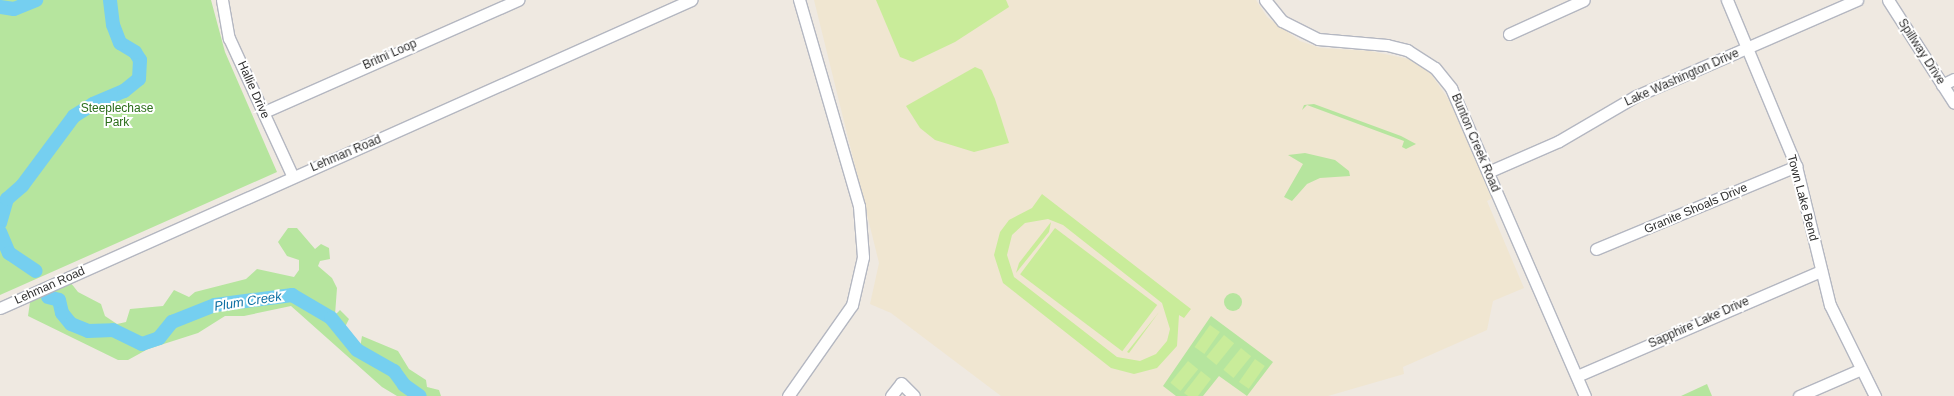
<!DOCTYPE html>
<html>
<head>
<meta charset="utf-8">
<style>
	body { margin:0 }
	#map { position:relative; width:1954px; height:396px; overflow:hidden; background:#efe9e1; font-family:Helvetica,sans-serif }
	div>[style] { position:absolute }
	.education>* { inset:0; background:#f0e6d1 }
	.green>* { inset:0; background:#b6e59e }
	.round { border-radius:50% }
	.pitch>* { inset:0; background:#c9ec9a; transform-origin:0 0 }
	.river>* { height:14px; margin:-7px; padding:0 7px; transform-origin:7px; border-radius:7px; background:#75cff0 }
	.roads { filter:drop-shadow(1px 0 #b4b7c1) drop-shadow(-1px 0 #b4b7c1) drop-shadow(0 1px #b4b7c1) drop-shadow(0 -1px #b4b7c1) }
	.minor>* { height:11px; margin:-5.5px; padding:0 5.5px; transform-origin:5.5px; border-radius:5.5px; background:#fff }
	span { translate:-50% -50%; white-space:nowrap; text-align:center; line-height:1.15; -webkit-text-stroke:4px #fff; paint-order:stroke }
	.street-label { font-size:12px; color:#2e2e2e }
	.park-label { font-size:12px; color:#2c6e1b }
	.water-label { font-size:13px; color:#0d6fa3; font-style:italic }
</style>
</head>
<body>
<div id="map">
	<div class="education">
		<i style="clip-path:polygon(814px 0,1256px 0,1267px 17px,1300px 41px,1320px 48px,1370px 51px,1409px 59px,1431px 74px,1449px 100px,1493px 198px,1487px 201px,1524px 288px,1493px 301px,1487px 330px,1403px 367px,1404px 374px,1328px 396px,1001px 396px,891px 313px,870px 304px,879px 263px)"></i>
	</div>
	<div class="green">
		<i style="clip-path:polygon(0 0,211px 0,225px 52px,277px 172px,0 295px)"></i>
		<i style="clip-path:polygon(1314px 104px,1401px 136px,1416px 144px,1406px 149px,1402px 147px,1404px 141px,1307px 105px,1302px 110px,1304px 105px)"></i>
		<i style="clip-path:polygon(1305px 153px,1335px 160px,1349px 171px,1350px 176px,1320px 178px,1307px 184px,1292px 201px,1284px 197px,1303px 164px,1288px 155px)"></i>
		<i style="clip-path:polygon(288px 228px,297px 228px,315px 249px,321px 244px,329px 248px,330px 259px,320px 261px,318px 266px,332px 278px,337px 288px,335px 315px,340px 310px,349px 319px,345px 327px,350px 337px,360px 348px,362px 336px,398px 351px,409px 369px,426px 380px,427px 387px,439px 390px,441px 396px,397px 396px,382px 387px,291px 306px,244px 316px,225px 316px,198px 333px,148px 349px,128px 360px,118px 360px,28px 316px,31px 295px,67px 278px,78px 292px,101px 304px,105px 316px,117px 324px,126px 322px,130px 309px,163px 306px,174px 290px,189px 297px,195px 292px,246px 279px,257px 269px,294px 277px,299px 270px,299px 260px,287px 256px,278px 242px)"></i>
		<i class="round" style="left:1224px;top:293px;width:18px;height:18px"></i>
		<i style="clip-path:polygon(1211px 316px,1273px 362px,1247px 396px,1219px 376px,1203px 396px,1176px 396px,1163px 386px)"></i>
		<i style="clip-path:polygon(1707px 384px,1712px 396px,1681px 396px)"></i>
	</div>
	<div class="pitch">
		<i style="clip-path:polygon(876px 0,1006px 0,1009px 7px,955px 42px,913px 62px,900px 57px)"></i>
		<i style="clip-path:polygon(975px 67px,982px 70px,995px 99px,1009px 143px,974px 152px,935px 140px,920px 128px,906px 106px)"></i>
		<i style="clip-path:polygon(evenodd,1042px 194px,1191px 309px,1184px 318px,1179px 315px,1177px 346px,1157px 368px,1134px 374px,1111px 368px,1003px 283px,994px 255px,1000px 232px,1009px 220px,1032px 208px,1042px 194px,1048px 219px,1063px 225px,1162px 303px,1170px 329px,1167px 341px,1156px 354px,1140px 361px,1117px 357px,1014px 277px,1007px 255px,1012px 235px,1025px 223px,1048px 219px)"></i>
		<i style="clip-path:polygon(1051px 222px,1049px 232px,1016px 273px,1019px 263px)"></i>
		<i style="left:1055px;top:228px;width:128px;height:58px;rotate:37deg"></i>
		<i style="clip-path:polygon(1159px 312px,1129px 353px,1127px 352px)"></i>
		<i style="left:1210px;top:325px;width:12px;height:27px;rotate:35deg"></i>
		<i style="left:1224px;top:335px;width:13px;height:28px;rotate:39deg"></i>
		<i style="left:1241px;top:348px;width:13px;height:28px;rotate:39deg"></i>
		<i style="left:1255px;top:359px;width:12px;height:28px;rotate:35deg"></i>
		<i style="left:1188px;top:361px;width:13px;height:28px;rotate:39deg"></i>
		<i style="clip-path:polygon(1201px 371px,1211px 379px,1198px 396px,1188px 396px,1184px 393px)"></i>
	</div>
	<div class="river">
		<i style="left:0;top:7px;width:14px;rotate:8deg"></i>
		<i style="left:14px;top:9px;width:24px;rotate:-22deg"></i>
		<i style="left:0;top:223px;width:25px;rotate:-74deg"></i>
		<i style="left:7px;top:199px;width:20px;rotate:-41deg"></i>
		<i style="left:22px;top:186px;width:87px;rotate:-53.4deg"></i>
		<i style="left:74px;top:116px;width:22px;rotate:-32deg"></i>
		<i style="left:93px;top:104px;width:34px;rotate:-23deg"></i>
		<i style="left:124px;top:91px;width:19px;rotate:-39deg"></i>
		<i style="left:139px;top:79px;width:19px;rotate:-87deg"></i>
		<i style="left:140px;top:60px;width:9px;rotate:-122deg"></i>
		<i style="left:135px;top:52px;width:17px;rotate:-149deg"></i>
		<i style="left:120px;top:43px;width:19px;rotate:-111deg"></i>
		<i style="left:113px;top:25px;width:25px;rotate:-97deg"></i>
		<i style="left:0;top:232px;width:23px;rotate:67deg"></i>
		<i style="left:9px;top:253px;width:32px;rotate:34deg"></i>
		<i style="left:48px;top:297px;width:11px;rotate:15deg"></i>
		<i style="left:59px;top:300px;width:13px;rotate:77deg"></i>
		<i style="left:62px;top:313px;width:14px;rotate:51deg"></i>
		<i style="left:71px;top:324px;width:18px;rotate:22deg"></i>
		<i style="left:88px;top:331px;width:25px;rotate:-2deg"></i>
		<i style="left:113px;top:330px;width:32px;rotate:26deg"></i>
		<i style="left:142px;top:344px;width:18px;rotate:-19deg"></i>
		<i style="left:159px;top:338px;width:21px;rotate:-51deg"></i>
		<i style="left:172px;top:322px;width:46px;rotate:-21.6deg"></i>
		<i style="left:215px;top:305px;width:78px;rotate:-7.4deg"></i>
		<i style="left:292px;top:295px;width:45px;rotate:30.5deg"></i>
		<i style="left:331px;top:318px;width:41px;rotate:50.9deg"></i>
		<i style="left:357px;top:350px;width:43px;rotate:29.6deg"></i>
		<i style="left:394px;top:371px;width:17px;rotate:54deg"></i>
		<i style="left:404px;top:385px;width:19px;rotate:35deg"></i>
	</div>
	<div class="roads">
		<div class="minor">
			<i style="left:222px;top:0;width:39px;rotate:80deg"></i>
			<i style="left:229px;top:38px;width:153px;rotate:65.3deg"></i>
			<i style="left:1265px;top:0;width:27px;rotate:51deg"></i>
			<i style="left:1282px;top:21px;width:40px;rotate:26.6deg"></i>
			<i style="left:1318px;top:39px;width:69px;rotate:5deg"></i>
			<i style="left:1387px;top:45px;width:21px;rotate:14deg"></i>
			<i style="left:1407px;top:50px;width:33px;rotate:33deg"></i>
			<i style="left:1435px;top:68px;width:26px;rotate:51deg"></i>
			<i style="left:1451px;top:88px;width:336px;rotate:66.5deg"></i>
			<i style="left:1727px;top:0;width:180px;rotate:67.4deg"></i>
			<i style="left:1796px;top:166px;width:143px;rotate:76.3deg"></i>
			<i style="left:1830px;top:305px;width:102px;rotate:63.7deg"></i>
			<i style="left:1888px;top:0;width:122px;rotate:57.3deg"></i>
			<i style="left:1509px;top:34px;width:82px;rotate:-24.4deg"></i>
			<i style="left:1942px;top:85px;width:13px;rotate:-27deg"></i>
			<i style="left:264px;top:112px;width:278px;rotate:-23.8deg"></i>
			<i style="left:1488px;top:172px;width:77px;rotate:-23.6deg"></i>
			<i style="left:1559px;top:141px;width:89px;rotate:-30.3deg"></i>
			<i style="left:1636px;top:96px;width:241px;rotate:-23.5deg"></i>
			<i style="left:1596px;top:249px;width:217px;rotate:-22.5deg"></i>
			<i style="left:0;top:308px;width:757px;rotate:-24.02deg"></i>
			<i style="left:1577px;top:376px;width:266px;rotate:-23.3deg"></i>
			<i style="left:788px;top:396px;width:111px;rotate:-54.9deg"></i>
			<i style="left:852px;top:305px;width:49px;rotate:-77.1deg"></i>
			<i style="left:863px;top:257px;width:51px;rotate:-94.5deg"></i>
			<i style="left:859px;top:206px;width:215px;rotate:-106.2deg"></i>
			<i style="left:891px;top:396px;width:16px;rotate:-52deg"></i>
			<i style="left:901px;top:383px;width:18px;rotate:45deg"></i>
			<i style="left:1799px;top:396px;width:65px;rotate:-23.4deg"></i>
		</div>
	</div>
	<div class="street-label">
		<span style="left:1921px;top:52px;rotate:57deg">Spillway Drive</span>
		<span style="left:390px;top:55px;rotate:-24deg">Britni Loop</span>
		<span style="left:1682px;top:78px;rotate:-24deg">Lake Washington Drive</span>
		<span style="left:253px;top:90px;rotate:66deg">Hallie Drive</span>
		<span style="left:1475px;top:143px;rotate:67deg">Bunton Creek Road</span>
		<span style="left:346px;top:154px;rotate:-23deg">Lehman Road</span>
		<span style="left:1802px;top:198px;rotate:75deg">Town Lake Bend</span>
		<span style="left:1696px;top:209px;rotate:-23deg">Granite Shoals Drive</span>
		<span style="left:50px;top:286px;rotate:-24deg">Lehman Road</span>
		<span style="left:1699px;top:323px;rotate:-24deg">Sapphire Lake Drive</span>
	</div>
	<div class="park-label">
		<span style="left:117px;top:116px">Steeplechase<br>Park</span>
	</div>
	<div class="water-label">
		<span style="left:248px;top:302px;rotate:-9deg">Plum Creek</span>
	</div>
</div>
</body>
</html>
